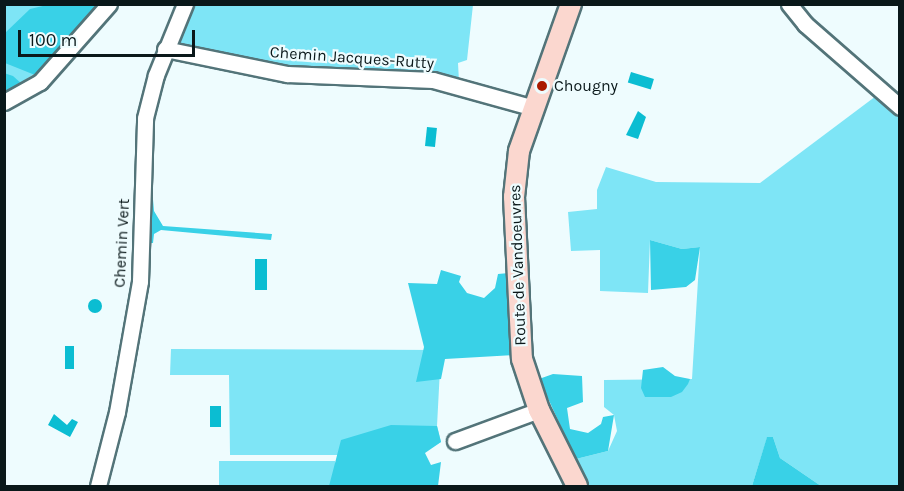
<!DOCTYPE html>
<html>
<head>
<meta charset="utf-8">
<style>
	body { margin:0 }
	#map { position:relative; width:904px; height:491px; overflow:hidden; background:#eefcfe; font-family:Karla,sans-serif }
	div>[style] { position:absolute }
	.green>* { inset:0; background:#7ee5f6; transform-origin:0 0 }
	.forest>* { inset:0; background:#39d1e7 }
	.water>* { inset:0; background:#0bbdd2; transform-origin:0 0 }
	.round { border-radius:50% }
	.roads { filter:drop-shadow(2px 0 #537479) drop-shadow(-2px 0 #537479) drop-shadow(0 2px #537479) drop-shadow(0 -2px #537479) }
	.minor>* { height:15px; margin:-7.5px; padding:0 7.5px; transform-origin:7.5px; border-radius:7.5px; background:#fff }
	.major>* { height:20px; margin:-10px; padding:0 10px; transform-origin:10px; border-radius:10px; background:#fbd7cf }
	.dots>* { width:16px; height:16px; translate:-50% -50%; box-sizing:border-box; border:3px solid #eefcfe; border-radius:50% }
	span { translate:-50% -50%; white-space:nowrap; text-align:center; line-height:1.15; -webkit-text-stroke:4.5px #eefcfe; paint-order:stroke }
	.street-label { font-size:16px; color:#0a181a }
	.poi-label { font-size:16px; color:#0a181a }
	.left { translate:0 -50%; text-align:left }
	.frame { position:absolute; inset:0; border:6px solid #0a181a; pointer-events:none }
	.scale { position:absolute; left:18px; top:30px; width:177px; height:27px; box-sizing:border-box; border:3px solid #0a181a; border-top:0; padding-left:8px; font-size:18px; line-height:21px; white-space:nowrap; color:#0a181a; -webkit-text-stroke:4px #eefcfe; paint-order:stroke }
</style>
</head>
<body>
<div id="map">
	<div class="green">
		<i style="clip-path:polygon(4px 5px,99px 5px,45px 67px,5px 93px)"></i>
		<i style="clip-path:polygon(190px 5px,473px 5px,467px 60px,458px 63px,459px 81px,295px 68px,173px 43px)"></i>
		<i style="clip-path:polygon(876px 96px,899px 114px,899px 486px,821px 486px,780px 458px,773px 437px,767px 438px,752px 486px,587px 486px,576px 459px,608px 451px,617px 431px,614px 415px,604px 407px,604px 380px,692px 379px,700px 247px,682px 249px,650px 240px,648px 293px,600px 291px,600px 250px,571px 251px,568px 212px,597px 209px,597px 190px,606px 167px,656px 182px,760px 183px)"></i>
		<i style="clip-path:polygon(171px 349px,441px 350px,437px 426px,441px 442px,419px 455px,230px 455px,229px 375px,170px 375px)"></i>
		<i style="left:219px;top:461px;width:116px;height:27px"></i>
	</div>
	<div class="forest">
		<i style="clip-path:polygon(47px 5px,99px 5px,35px 75px,5px 63px,5px 33px,30px 9px)"></i>
		<i style="clip-path:polygon(4px 73px,13px 76px,23px 85px,5px 93px)"></i>
		<i style="clip-path:polygon(150px 164px,154px 211px,163px 226px,272px 234px,271px 240px,161px 230px,154px 234px,153px 243px,150px 243px)"></i>
		<i style="clip-path:polygon(650px 240px,682px 249px,700px 247px,695px 280px,686px 287px,651px 290px)"></i>
		<i style="clip-path:polygon(441px 270px,461px 276px,459px 282px,467px 293px,484px 298px,495px 288px,498px 274px,509px 273px,515px 355px,445px 359px,441px 379px,416px 382px,424px 347px,408px 283px,437px 284px)"></i>
		<i style="clip-path:polygon(663px 367px,675px 376px,690px 379px,688px 384px,682px 392px,671px 397px,645px 397px,641px 388px,643px 370px)"></i>
		<i style="clip-path:polygon(553px 374px,582px 376px,583px 402px,567px 408px,570px 429px,588px 433px,601px 424px,603px 417px,614px 415px,608px 451px,576px 459px,539px 379px)"></i>
		<i style="clip-path:polygon(391px 425px,437px 426px,441px 442px,425px 453px,431px 465px,441px 462px,438px 486px,329px 486px,341px 440px)"></i>
		<i style="clip-path:polygon(767px 437px,773px 437px,780px 458px,821px 486px,752px 486px)"></i>
	</div>
	<div class="water">
		<i style="left:631px;top:72px;width:24px;height:11px;rotate:17deg"></i>
		<i style="clip-path:polygon(638px 111px,646px 117px,638px 139px,626px 135px)"></i>
		<i style="left:427px;top:127px;width:10px;height:19px;rotate:6deg"></i>
		<i style="left:255px;top:259px;width:12px;height:31px"></i>
		<i class="round" style="left:88px;top:299px;width:14px;height:14px"></i>
		<i style="left:65px;top:346px;width:9px;height:23px"></i>
		<i style="left:210px;top:406px;width:11px;height:21px"></i>
		<i style="clip-path:polygon(54px 414px,67px 425px,72px 419px,78px 422px,70px 437px,48px 425px)"></i>
	</div>
	<div class="roads">
		<div class="minor">
			<i style="left:789px;top:4px;width:26px;rotate:51deg"></i>
			<i style="left:805px;top:24px;width:126px;rotate:41.1deg"></i>
			<i style="left:165px;top:49px;width:125px;rotate:11.6deg"></i>
			<i style="left:287px;top:74px;width:146px;rotate:2.4deg"></i>
			<i style="left:433px;top:80px;width:105px;rotate:15.5deg"></i>
			<i style="left:4px;top:102px;width:41px;rotate:-29.1deg"></i>
			<i style="left:40px;top:82px;width:104px;rotate:-48.5deg"></i>
			<i style="left:455px;top:441px;width:90px;rotate:-20.3deg"></i>
			<i style="left:98px;top:486px;width:76px;rotate:-75.6deg"></i>
			<i style="left:117px;top:412px;width:133px;rotate:-80deg"></i>
			<i style="left:140px;top:281px;width:163px;rotate:-88.2deg"></i>
			<i style="left:145px;top:118px;width:44px;rotate:-75.7deg"></i>
			<i style="left:156px;top:75px;width:77px;rotate:-67.8deg"></i>
		</div>
		<div class="major">
			<i style="left:571px;top:4px;width:156px;rotate:109.5deg"></i>
			<i style="left:519px;top:151px;width:46px;rotate:96.2deg"></i>
			<i style="left:514px;top:197px;width:162px;rotate:87.2deg"></i>
			<i style="left:522px;top:359px;width:54px;rotate:71.6deg"></i>
			<i style="left:539px;top:410px;width:85px;rotate:63.4deg"></i>
		</div>
	</div>
	<div class="dots">
		<i style="left:542px;top:86px;background:#aa1b00"></i>
	</div>
	<div class="street-label">
		<span style="left:352px;top:58px;rotate:4deg">Chemin Jacques-Rutty</span>
		<span style="left:122px;top:243px;rotate:-87deg">Chemin Vert</span>
		<span style="left:518px;top:265px;rotate:-92deg">Route de Vandoeuvres</span>
	</div>
	<div class="poi-label">
		<span class="left" style="left:554px;top:86px">Chougny</span>
	</div>
	<div class="frame"></div>
	<div class="scale">100 m</div>
</div>
</body>
</html>
